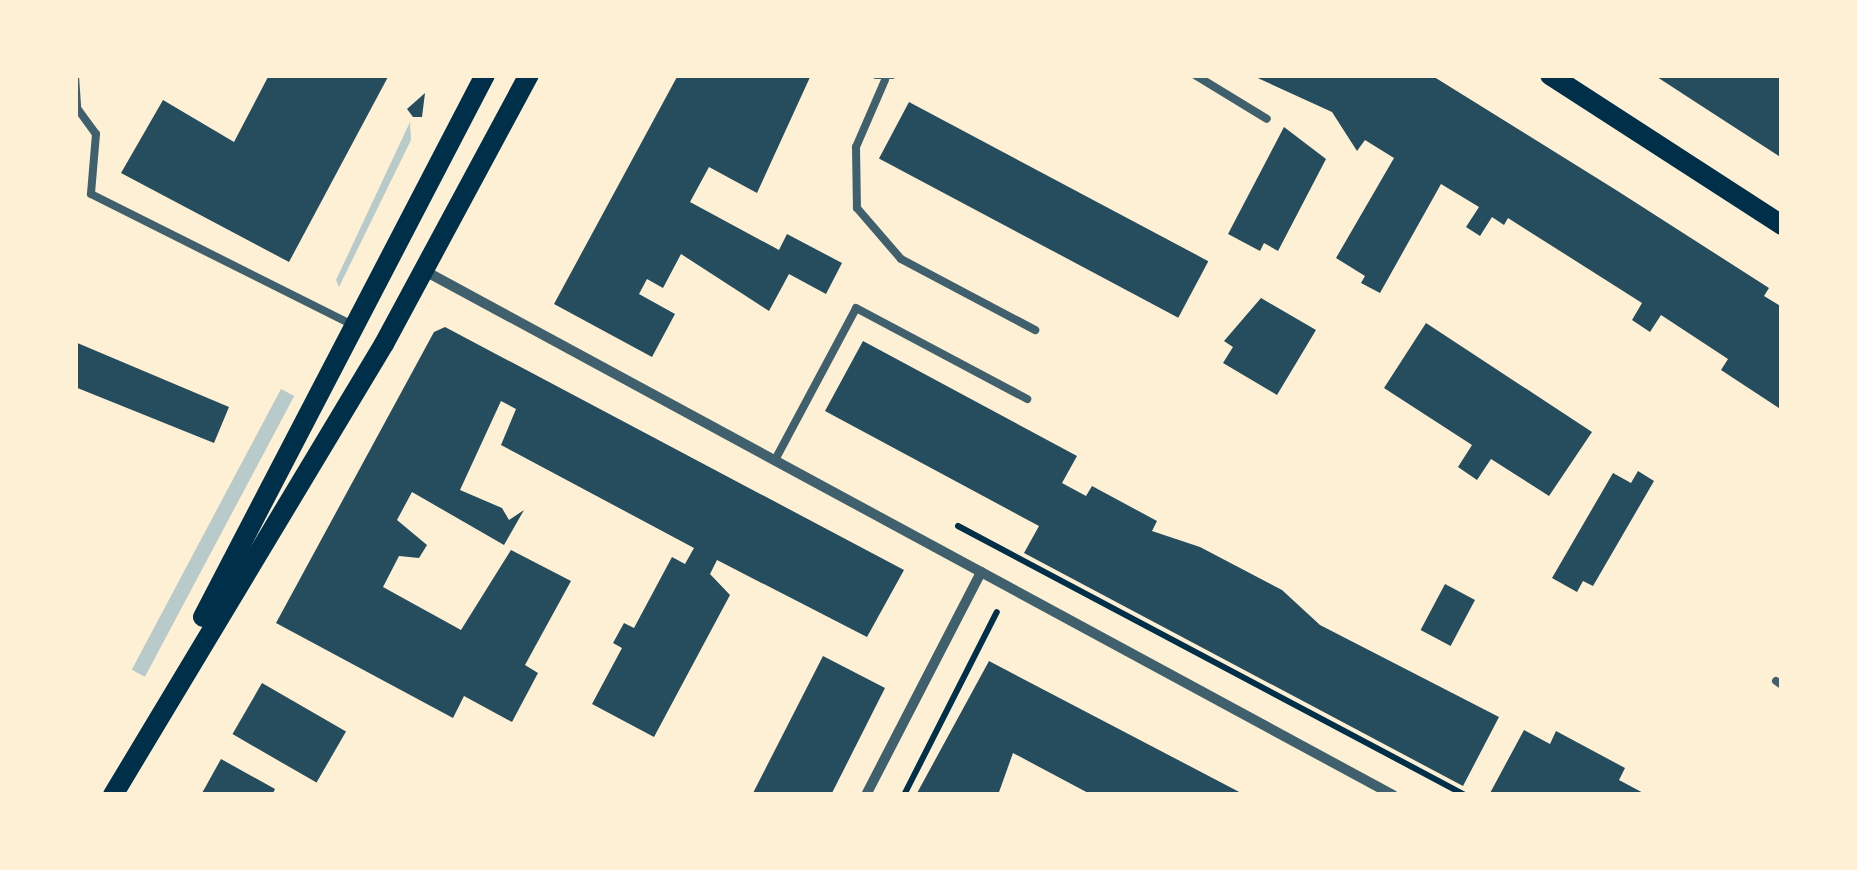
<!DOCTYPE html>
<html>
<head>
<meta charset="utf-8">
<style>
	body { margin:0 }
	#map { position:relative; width:1857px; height:870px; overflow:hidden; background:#fdf0d5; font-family:"Fira Sans Condensed",sans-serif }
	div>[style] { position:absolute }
	.green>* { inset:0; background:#b9caca; transform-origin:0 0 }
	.building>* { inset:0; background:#264d5e; transform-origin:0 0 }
	.path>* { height:6px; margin:-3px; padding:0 3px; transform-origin:3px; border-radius:3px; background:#003049 }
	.service>* { height:8px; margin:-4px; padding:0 4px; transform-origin:4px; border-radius:4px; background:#3f606c }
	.minor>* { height:10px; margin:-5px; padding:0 5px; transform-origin:5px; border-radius:5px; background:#3f606c }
	.secondary>* { height:20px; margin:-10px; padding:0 10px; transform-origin:10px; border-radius:10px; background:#003049 }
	span { translate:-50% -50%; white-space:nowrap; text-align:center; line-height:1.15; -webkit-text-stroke:8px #fdf0d5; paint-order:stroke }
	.frame { position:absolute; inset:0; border:78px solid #fdf0d5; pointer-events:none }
</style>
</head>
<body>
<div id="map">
	<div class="green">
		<i style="clip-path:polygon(410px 122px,411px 140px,339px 287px,336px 280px)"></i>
		<i style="left:281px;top:389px;width:15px;height:318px;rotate:28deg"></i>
	</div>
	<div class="building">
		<i style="clip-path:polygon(269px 75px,389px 75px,289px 262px,121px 173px,163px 100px,234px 142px)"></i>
		<i style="clip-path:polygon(678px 75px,811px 75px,757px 193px,709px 167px,690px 202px,779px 250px,787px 234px,842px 263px,826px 294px,789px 274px,769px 311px,681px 254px,663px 288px,647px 279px,639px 294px,675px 314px,652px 357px,554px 304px)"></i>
		<i style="clip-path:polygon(1251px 75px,1431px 75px,1616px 190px,1769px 288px,1764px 296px,1782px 307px,1782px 410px,1721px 370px,1728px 359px,1661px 315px,1650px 332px,1632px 320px,1642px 303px,1508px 218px,1504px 225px,1492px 217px,1480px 236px,1466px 227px,1479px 207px,1441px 184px,1380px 293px,1361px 283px,1365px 276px,1336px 258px,1394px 158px,1365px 140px,1357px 151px,1332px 112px)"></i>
		<i style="clip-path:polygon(1654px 75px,1782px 75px,1782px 158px,1697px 103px)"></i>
		<i style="clip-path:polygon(425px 93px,422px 117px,413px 117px,407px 109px)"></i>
		<i style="left:909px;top:102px;width:339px;height:64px;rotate:28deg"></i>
		<i style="clip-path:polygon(1284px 127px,1326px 159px,1278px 251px,1264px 243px,1260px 251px,1228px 234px)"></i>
		<i style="clip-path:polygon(1261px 298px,1316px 330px,1277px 395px,1223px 363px,1233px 347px,1224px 341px)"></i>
		<i style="clip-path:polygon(1426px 323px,1592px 432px,1549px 496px,1491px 459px,1477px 480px,1458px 467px,1472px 445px,1384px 388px)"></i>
		<i style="clip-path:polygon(445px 327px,904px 570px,867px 637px,717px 560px,710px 574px,730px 595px,654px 737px,592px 704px,622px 648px,613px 643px,624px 623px,634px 628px,672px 557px,685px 564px,694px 548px,501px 445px,516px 409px,501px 401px,460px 490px,502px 508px,509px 520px,524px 510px,504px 545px,412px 492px,397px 520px,427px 545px,419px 558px,399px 556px,383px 587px,461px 630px,511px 550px,571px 581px,525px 665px,538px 673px,512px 722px,464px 696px,453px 718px,276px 623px,434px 332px)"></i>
		<i style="clip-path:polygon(863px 341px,1077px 456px,1062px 483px,1086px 496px,1092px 486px,1157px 521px,1152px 531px,1200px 547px,1282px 590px,1320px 625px,1499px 717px,1463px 786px,1024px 553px,1039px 526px,825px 411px)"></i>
		<i style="clip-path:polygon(75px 342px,229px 407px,214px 443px,75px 387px)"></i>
		<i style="clip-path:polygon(1638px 471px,1654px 481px,1593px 586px,1583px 581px,1577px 592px,1552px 578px,1613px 473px,1631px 483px)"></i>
		<i style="left:1445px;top:584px;width:34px;height:52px;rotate:28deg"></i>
		<i style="clip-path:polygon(823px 656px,885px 688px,831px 795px,752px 795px)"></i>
		<i style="clip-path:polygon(989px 661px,1245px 795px,1092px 795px,1013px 753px,998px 795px,916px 795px)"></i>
		<i style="left:262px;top:683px;width:97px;height:59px;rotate:30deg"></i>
		<i style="clip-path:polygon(1524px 730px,1550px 744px,1556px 731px,1625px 768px,1619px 780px,1647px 795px,1489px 795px)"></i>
		<i style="clip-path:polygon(221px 759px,275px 789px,272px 795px,201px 795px)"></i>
	</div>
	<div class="path">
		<i style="left:958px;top:526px;width:574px;rotate:27.95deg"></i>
		<i style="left:904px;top:795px;width:205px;rotate:-63.1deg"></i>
	</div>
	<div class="service">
		<i style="left:876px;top:75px;width:16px"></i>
		<i style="left:1195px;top:75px;width:84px;rotate:31.4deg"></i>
		<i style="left:75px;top:76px;width:32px;rotate:86deg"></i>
		<i style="left:77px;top:108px;width:32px;rotate:54deg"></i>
		<i style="left:96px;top:134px;width:60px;rotate:94.8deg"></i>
		<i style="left:91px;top:194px;width:291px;rotate:26.6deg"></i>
		<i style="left:885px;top:80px;width:73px;rotate:113.4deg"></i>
		<i style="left:856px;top:147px;width:61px;rotate:89.1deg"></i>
		<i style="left:857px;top:208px;width:67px;rotate:49.2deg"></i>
		<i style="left:901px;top:259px;width:152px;rotate:27.9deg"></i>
		<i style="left:775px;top:460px;width:172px;rotate:-61.9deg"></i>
		<i style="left:856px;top:308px;width:194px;rotate:28deg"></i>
		<i style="left:1776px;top:681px;width:7px;rotate:34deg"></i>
	</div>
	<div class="minor">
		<i style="left:425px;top:271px;width:1101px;rotate:28.43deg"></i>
		<i style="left:866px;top:795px;width:251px;rotate:-62.7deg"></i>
	</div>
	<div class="secondary">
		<i style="left:1550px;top:75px;width:276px;rotate:32.9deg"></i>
		<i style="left:203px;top:617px;width:611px;rotate:-62.51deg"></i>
		<i style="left:113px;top:795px;width:526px;rotate:-59deg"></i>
		<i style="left:384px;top:344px;width:306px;rotate:-61.7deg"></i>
	</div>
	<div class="frame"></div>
</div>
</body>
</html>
